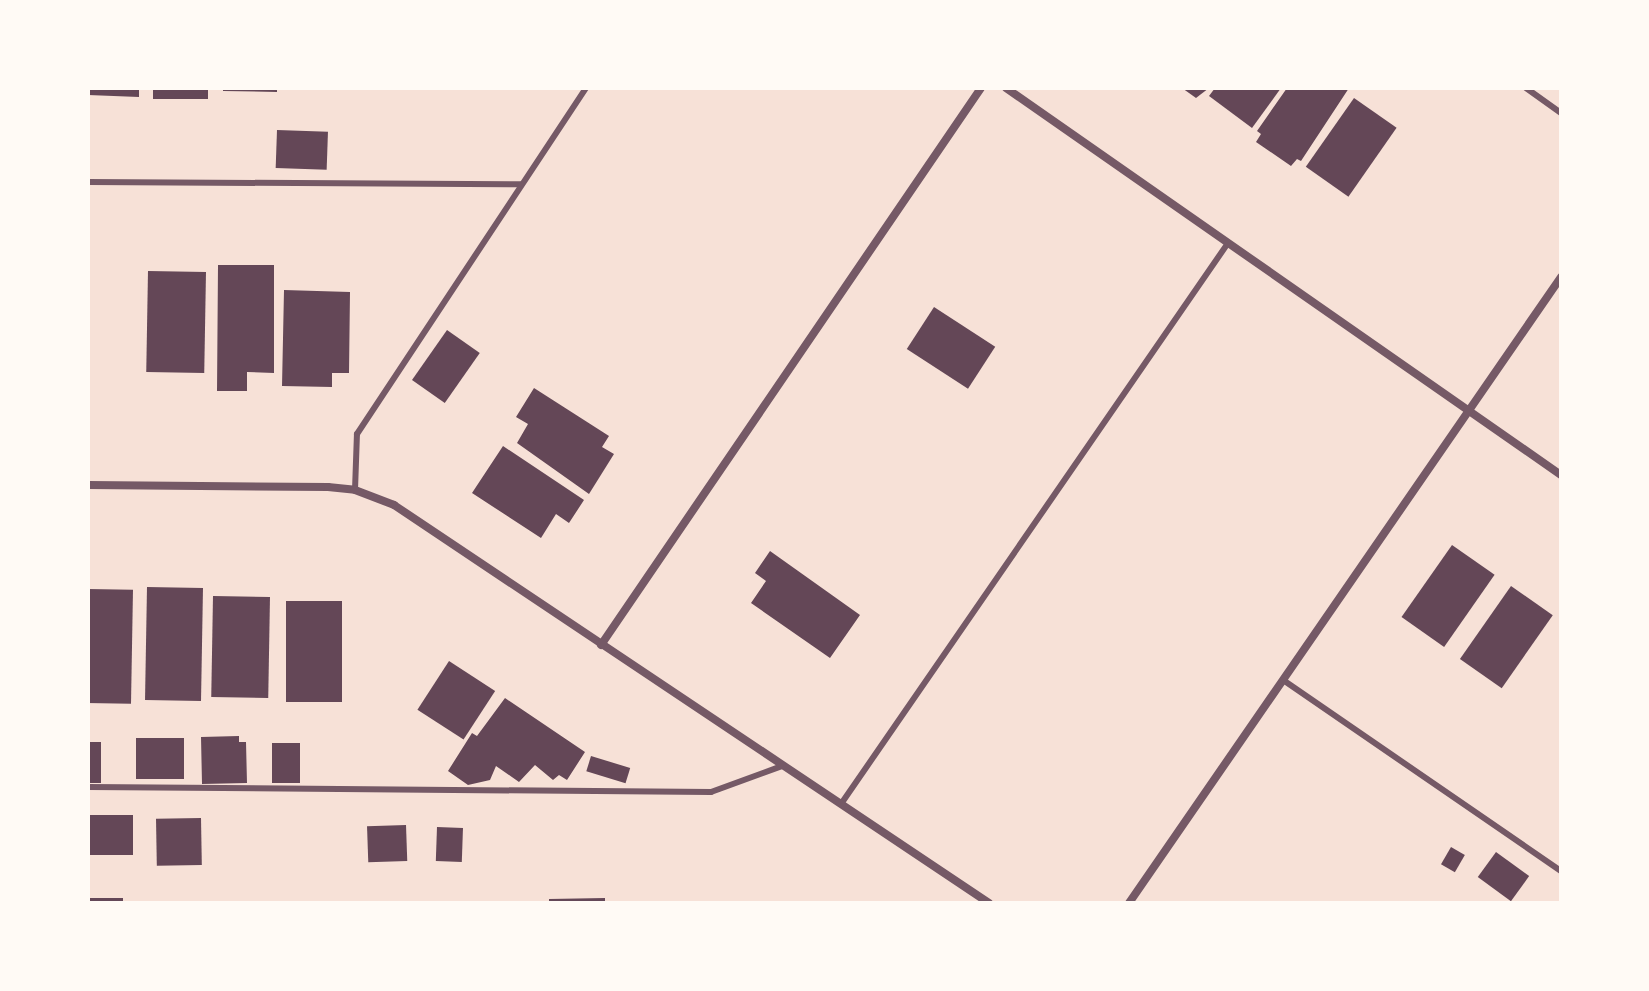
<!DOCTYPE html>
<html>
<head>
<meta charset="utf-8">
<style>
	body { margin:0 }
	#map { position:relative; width:1649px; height:991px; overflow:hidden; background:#f7e1d7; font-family:Raleway,sans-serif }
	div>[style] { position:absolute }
	.building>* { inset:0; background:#644757; transform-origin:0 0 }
	.service>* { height:6px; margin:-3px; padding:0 3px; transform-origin:3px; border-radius:3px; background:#755966 }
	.minor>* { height:8px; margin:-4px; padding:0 4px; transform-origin:4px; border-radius:4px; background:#755966 }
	span { translate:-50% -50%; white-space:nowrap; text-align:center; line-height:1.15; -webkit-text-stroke:6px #fffaf5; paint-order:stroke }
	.frame { position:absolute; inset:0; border:90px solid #fffaf5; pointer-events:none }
</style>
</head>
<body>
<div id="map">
	<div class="building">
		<i style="clip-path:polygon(88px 88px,139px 88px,139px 97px,88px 95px)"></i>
		<i style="left:153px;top:88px;width:55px;height:11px"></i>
		<i style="clip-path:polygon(223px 88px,277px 88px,277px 92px,223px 91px)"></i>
		<i style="clip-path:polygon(1182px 88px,1209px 88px,1196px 98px)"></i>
		<i style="clip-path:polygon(1215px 88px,1281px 88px,1252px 128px,1209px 96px)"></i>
		<i style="clip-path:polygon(1287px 88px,1349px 88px,1301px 161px,1297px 159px,1291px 166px,1256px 142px,1261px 134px,1257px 131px)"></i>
		<i style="left:1354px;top:98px;width:52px;height:84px;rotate:35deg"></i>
		<i style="left:277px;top:130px;width:51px;height:38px;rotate:2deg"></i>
		<i style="clip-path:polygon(218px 265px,274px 265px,274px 373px,247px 372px,247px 391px,217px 391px)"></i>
		<i style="left:148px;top:271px;width:58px;height:101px;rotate:1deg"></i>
		<i style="clip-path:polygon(284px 290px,350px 292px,349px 373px,332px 373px,332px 387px,282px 386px)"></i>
		<i style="left:934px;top:307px;width:73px;height:50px;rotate:33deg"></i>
		<i style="left:447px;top:330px;width:40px;height:61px;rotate:35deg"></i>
		<i style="clip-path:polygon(534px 388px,609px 436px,602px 447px,614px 454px,589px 494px,517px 443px,528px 424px,516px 417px)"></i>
		<i style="clip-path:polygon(503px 446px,584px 500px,569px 523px,556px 514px,541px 538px,472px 493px)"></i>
		<i style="left:1452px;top:545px;width:52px;height:88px;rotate:35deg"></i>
		<i style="clip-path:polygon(770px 551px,860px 615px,830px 658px,751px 603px,766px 581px,755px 573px)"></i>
		<i style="left:1511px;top:586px;width:51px;height:89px;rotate:35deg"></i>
		<i style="left:147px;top:587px;width:56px;height:113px;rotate:1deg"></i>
		<i style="left:88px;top:589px;width:45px;height:114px;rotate:1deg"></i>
		<i style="left:213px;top:596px;width:57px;height:101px;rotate:1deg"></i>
		<i style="left:286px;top:601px;width:56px;height:101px"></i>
		<i style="left:449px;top:661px;width:55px;height:58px;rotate:33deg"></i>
		<i style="clip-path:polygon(505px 698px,585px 752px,567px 780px,559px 775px,553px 780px,535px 765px,519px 782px,496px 766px,490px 780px,468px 785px,448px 771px,472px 733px,477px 736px)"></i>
		<i style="clip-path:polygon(239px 736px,239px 742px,246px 742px,247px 783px,202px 784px,201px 737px)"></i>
		<i style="left:136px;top:738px;width:48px;height:41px"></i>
		<i style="left:88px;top:742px;width:13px;height:41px"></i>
		<i style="left:272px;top:743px;width:28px;height:40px"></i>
		<i style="left:591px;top:756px;width:41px;height:16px;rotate:17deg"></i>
		<i style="left:90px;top:815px;width:43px;height:40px"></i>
		<i style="left:201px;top:818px;width:47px;height:45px;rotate:89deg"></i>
		<i style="left:406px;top:825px;width:36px;height:39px;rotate:88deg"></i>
		<i style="left:437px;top:827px;width:26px;height:34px;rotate:2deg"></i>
		<i style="left:1451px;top:847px;width:16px;height:20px;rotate:30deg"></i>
		<i style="left:1496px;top:852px;width:41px;height:31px;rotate:36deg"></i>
		<i style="left:88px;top:898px;width:35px;height:5px"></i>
		<i style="clip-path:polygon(605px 898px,605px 903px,549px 903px,549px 899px)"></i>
	</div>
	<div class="service">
		<i style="left:1526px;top:88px;width:43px;rotate:35.5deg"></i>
		<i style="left:88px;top:182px;width:433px;rotate:0.3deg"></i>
		<i style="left:355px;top:490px;width:56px;rotate:-88deg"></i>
		<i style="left:357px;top:434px;width:415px;rotate:-56.5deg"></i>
		<i style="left:1286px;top:682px;width:334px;rotate:34.5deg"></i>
		<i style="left:88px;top:787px;width:623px;rotate:0.46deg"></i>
		<i style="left:711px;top:792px;width:76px;rotate:-20.1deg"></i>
		<i style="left:841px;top:804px;width:682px;rotate:-55.4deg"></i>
	</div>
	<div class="minor">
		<i style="left:1006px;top:88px;width:677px;rotate:34.89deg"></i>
		<i style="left:88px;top:485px;width:240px;rotate:0.5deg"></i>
		<i style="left:328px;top:487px;width:27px;rotate:6deg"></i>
		<i style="left:355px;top:490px;width:42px;rotate:21deg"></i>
		<i style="left:394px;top:505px;width:716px;rotate:33.78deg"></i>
		<i style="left:601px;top:645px;width:674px;rotate:-55.7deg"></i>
		<i style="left:1129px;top:903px;width:761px;rotate:-55.39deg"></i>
	</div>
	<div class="frame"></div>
</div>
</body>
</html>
